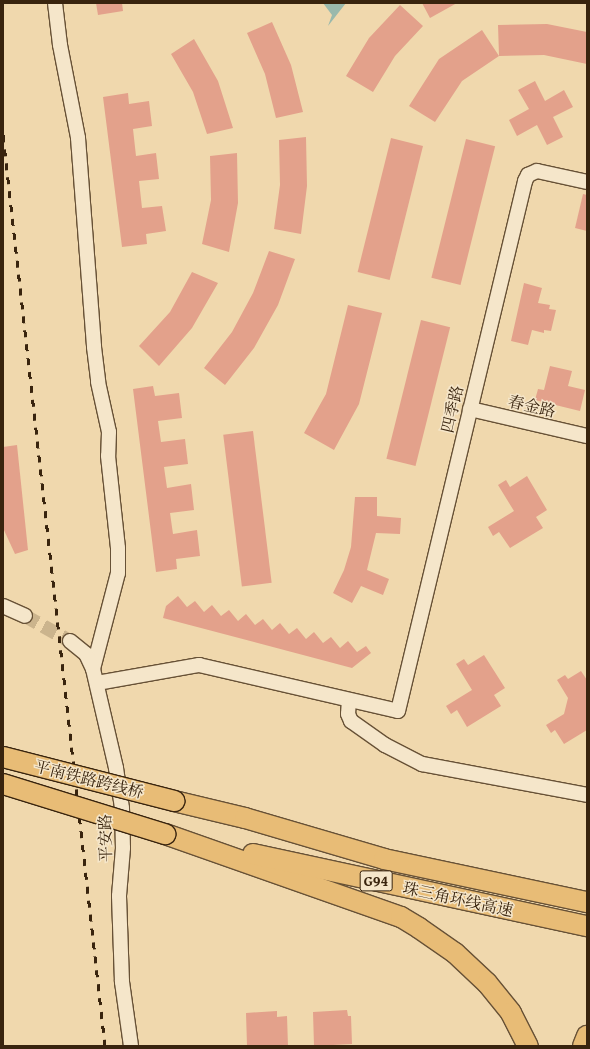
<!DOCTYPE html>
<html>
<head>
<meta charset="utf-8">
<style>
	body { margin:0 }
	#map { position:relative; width:590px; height:1049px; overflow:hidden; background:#f0d8ad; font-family:"Gentium Book Plus","Noto Serif SC",serif }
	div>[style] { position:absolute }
	.water>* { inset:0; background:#9ab9ac }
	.building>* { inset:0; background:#e3a18b; transform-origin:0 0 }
	.minor-tunnel>* { height:14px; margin-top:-7px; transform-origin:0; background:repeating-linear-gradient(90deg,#cbb48d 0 14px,transparent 0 21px) }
	.roads { filter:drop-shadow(1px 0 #675136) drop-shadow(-1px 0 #675136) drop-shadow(0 1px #675136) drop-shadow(0 -1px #675136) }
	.minor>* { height:14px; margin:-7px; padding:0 7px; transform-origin:7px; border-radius:7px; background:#f5e6ca }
	.highway>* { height:20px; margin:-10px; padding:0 10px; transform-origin:10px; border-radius:10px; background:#e8bc76 }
	.rail>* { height:3px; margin-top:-1.5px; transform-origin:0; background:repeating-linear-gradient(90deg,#39240e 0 7px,transparent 0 14px) }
	.bridges { filter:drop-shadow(1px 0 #39240e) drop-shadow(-1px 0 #39240e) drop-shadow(0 1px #39240e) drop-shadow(0 -1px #39240e) }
	.highway-bridge>* { height:20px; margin:-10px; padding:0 10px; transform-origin:10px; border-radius:10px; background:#e8bc76 }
	span { translate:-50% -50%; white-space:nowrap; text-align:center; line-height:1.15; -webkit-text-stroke:3px #f5e6ca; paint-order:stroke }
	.shield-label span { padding:1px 3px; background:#f5e6ca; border:1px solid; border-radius:3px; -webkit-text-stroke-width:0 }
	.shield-label { font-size:15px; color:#39240e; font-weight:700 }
	.street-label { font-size:16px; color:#39240e }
	.frame { position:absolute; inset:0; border:4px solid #39240e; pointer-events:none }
</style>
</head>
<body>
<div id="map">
	<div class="water">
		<i style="clip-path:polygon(323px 3px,346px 3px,328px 26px,332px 15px)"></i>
	</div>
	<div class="building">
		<i style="clip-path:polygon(96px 3px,122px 3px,123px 11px,98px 15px)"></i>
		<i style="clip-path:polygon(422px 3px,457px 3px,430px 18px)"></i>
		<i style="clip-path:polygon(400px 5px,423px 26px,395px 56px,373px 92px,346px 76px,369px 38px)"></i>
		<i style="clip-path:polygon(272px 22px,291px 65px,303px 112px,276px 118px,265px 74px,247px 33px)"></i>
		<i style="clip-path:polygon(547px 24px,587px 32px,587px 64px,544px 55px,499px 56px,498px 25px)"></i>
		<i style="clip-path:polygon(482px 30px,499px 56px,462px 81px,435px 122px,409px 106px,439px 59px)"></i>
		<i style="clip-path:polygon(194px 39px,218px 81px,233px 128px,207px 134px,193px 92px,171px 54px)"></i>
		<i style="clip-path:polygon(535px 81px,545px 101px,564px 90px,573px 107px,553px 117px,563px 137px,547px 145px,537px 125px,517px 136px,509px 120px,529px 109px,518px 90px)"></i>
		<i style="clip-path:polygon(128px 93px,129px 104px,149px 101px,152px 126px,133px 129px,136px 156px,156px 153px,159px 179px,139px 181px,142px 208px,162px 206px,166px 231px,146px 234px,147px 244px,122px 247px,103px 97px)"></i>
		<i style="clip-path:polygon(306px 137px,307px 186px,301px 234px,274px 229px,280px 185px,279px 140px)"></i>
		<i style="left:391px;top:138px;width:33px;height:138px;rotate:14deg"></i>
		<i style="left:466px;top:139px;width:30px;height:143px;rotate:14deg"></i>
		<i style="clip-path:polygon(237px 153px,238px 203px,229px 252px,202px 244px,211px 200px,210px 156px)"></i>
		<i style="clip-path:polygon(583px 194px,587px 195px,587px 231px,575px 228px)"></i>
		<i style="clip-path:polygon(269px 251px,295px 259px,278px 305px,254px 348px,225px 385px,204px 368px,232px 332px,253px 293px)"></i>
		<i style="clip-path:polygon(192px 272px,218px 283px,192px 328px,159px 366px,139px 346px,170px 312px)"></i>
		<i style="clip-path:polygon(524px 283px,542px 288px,538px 303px,550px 305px,549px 309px,556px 310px,551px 331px,544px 330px,544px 333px,532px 330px,528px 345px,511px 341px)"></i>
		<i style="clip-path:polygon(348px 305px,382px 313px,359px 404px,334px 450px,304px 433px,326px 394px)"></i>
		<i style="left:421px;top:320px;width:30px;height:143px;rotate:14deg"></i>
		<i style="clip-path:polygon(550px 366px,572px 371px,568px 386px,585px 390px,580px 411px,535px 400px,538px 389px,544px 390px)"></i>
		<i style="clip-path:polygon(153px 386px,155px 396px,179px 393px,182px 418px,158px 421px,161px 442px,185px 439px,188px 464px,164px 467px,167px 488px,191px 484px,194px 510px,170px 513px,173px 534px,197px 530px,200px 556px,176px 559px,177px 569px,156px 572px,133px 389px)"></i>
		<i style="left:253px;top:431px;width:153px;height:30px;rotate:83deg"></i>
		<i style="clip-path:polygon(17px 445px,28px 550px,15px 554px,3px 528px,3px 447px)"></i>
		<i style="clip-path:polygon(527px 476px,547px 510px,536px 517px,543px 528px,510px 548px,499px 532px,493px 536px,488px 527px,514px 511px,498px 485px,506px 480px,510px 487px)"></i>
		<i style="clip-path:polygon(355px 497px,377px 497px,377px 516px,401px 518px,400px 534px,376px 533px,367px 570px,389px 579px,383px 595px,361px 586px,352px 603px,333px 593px,344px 570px,351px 547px)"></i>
		<i style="clip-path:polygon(178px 596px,187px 607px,195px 601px,204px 612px,212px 605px,221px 616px,229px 610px,238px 621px,246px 614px,255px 625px,263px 619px,272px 630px,280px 623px,289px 634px,297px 628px,306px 639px,314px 632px,323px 643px,331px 637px,340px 648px,348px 641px,357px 652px,366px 646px,371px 653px,352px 668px,163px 618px,166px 606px)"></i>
		<i style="clip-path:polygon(484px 655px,505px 688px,494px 695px,501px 706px,467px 727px,457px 710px,451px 714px,446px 706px,472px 690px,456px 664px,464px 659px,468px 665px)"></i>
		<i style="clip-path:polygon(581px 671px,587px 680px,587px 730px,564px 744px,555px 730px,551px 733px,546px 725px,564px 714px,568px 698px,557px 680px,565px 675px,568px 679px)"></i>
		<i style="clip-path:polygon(347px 1010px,348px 1016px,351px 1016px,352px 1044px,314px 1046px,313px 1012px)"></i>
		<i style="clip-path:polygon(277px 1011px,277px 1017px,287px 1016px,288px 1046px,247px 1046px,246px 1013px)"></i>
	</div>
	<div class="minor-tunnel">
		<i style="left:25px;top:616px;width:51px;rotate:29.1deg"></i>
	</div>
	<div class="roads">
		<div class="minor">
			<i style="left:55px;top:3px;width:42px;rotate:83.2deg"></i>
			<i style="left:60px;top:45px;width:95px;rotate:79deg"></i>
			<i style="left:78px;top:138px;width:210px;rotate:85.6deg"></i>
			<i style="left:94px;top:347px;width:35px;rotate:83deg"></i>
			<i style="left:98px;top:382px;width:51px;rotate:77.6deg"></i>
			<i style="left:109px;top:432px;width:24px;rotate:92deg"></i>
			<i style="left:108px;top:456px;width:93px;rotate:83.8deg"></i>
			<i style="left:118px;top:548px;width:25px;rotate:90deg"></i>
			<i style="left:118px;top:573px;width:99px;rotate:104.6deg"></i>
			<i style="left:470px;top:409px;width:120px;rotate:13deg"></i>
			<i style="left:3px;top:606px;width:24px;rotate:24deg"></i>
			<i style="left:70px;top:641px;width:21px;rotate:39deg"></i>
			<i style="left:86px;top:654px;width:17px;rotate:65deg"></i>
			<i style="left:93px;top:669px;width:102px;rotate:76.9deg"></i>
			<i style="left:116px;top:768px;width:40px;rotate:81.5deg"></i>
			<i style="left:122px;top:808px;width:40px;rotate:88.6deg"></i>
			<i style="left:123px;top:848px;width:48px;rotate:94.8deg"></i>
			<i style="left:119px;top:896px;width:86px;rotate:88deg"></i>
			<i style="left:122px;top:982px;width:65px;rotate:82deg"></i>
			<i style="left:97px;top:683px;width:104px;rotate:-10deg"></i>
			<i style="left:199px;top:665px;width:204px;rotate:13deg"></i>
			<i style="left:398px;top:711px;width:545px;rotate:-76.52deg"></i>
			<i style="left:525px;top:181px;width:7px;rotate:-63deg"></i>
			<i style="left:528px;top:175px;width:10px;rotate:-24deg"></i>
			<i style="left:537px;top:171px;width:51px;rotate:12.4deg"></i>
			<i style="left:349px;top:700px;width:14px;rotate:94deg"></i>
			<i style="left:348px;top:714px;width:8px;rotate:67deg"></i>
			<i style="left:351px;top:721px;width:42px;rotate:35.2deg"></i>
			<i style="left:385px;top:745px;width:42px;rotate:27.2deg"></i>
			<i style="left:422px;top:764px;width:168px;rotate:10.6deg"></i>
		</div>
		<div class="highway">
			<i style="left:174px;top:801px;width:73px;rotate:13.5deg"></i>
			<i style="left:245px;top:818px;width:145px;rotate:16.4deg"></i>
			<i style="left:384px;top:859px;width:208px;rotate:12deg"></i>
			<i style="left:165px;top:834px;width:250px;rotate:19.4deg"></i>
			<i style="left:401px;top:917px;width:21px;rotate:31deg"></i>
			<i style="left:419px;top:928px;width:44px;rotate:34.8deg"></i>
			<i style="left:455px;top:953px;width:44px;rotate:43.2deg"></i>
			<i style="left:487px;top:983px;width:38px;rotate:51deg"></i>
			<i style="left:511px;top:1013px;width:37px;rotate:63deg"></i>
			<i style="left:253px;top:854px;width:342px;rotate:12.2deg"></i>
			<i style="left:583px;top:1046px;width:11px;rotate:-68deg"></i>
		</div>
	</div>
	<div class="rail">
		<i style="left:3px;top:135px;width:917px;rotate:83.61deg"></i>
	</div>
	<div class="bridges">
		<div class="highway-bridge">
			<i style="left:3px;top:757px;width:177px;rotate:14.4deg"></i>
			<i style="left:3px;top:784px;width:170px;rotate:17.2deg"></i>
		</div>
	</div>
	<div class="shield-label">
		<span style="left:376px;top:881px">G94</span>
	</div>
	<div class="street-label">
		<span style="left:532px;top:406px;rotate:13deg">春金路</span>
		<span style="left:452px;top:409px;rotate:-77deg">四季路</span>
		<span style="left:89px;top:779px;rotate:14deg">平南铁路跨线桥</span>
		<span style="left:105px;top:838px;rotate:-91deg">平安路</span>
		<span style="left:458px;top:899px;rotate:12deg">珠三角环线高速</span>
	</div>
	<div class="frame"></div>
</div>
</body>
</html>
